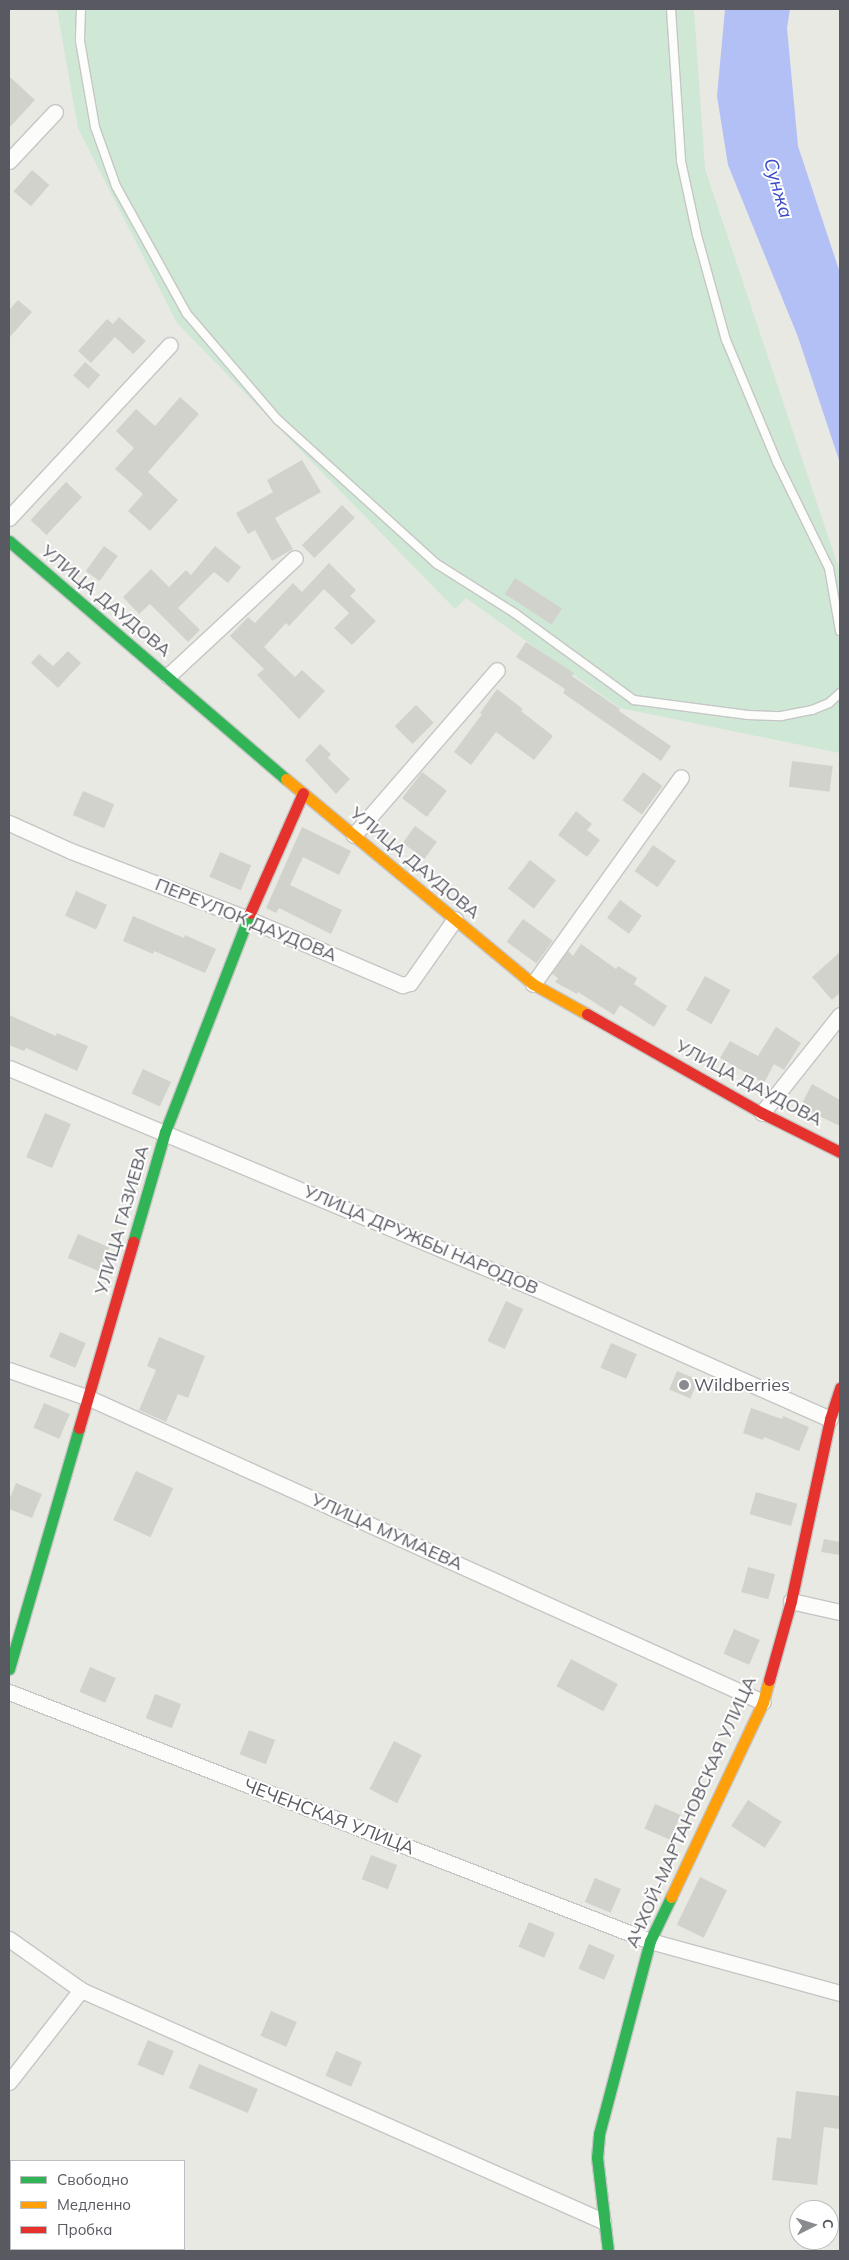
<!DOCTYPE html>
<html>
<head>
<meta charset="utf-8">
<style>
	body { margin:0 }
	#map { position:relative; width:849px; height:2260px; overflow:hidden; background:#e8e9e2; font-family:Mulish,sans-serif }
	div>[style] { position:absolute }
	.green>* { inset:0; background:#cfe7d5 }
	.water>* { inset:0; background:#b3c0f6 }
	.building>* { inset:0; background:#d2d2cd; transform-origin:0 0 }
	.roads { filter:drop-shadow(1px 0 #c5c6c5) drop-shadow(-1px 0 #c5c6c5) drop-shadow(0 1px #c5c6c5) drop-shadow(0 -1px #c5c6c5) }
	.lane>* { height:8px; margin:-4px; padding:0 4px; transform-origin:4px; border-radius:4px; background:#fcfcfb }
	.street>* { height:15px; margin:-7.5px; padding:0 7.5px; transform-origin:7.5px; border-radius:7.5px; background:#fcfcfb }
	.fast>* { height:11px; margin:-5.5px; padding:0 5.5px; transform-origin:5.5px; border-radius:5.5px; background:#30b455 }
	.slow>* { height:11px; margin:-5.5px; padding:0 5.5px; transform-origin:5.5px; border-radius:5.5px; background:#ff9f0a }
	.jam>* { height:11px; margin:-5.5px; padding:0 5.5px; transform-origin:5.5px; border-radius:5.5px; background:#e5322d }
	.dots>* { width:14px; height:14px; translate:-50% -50%; box-sizing:border-box; border:2px solid #fff; border-radius:50% }
	span { translate:-50% -50%; white-space:nowrap; text-align:center; line-height:1.15; -webkit-text-stroke:4px #fff; paint-order:stroke }
	.street-label { font-size:18px; color:#585961 }
	.poi-label { font-size:18px; color:#585961 }
	.left { translate:0 -50%; text-align:left }
	.water-label { font-size:19px; color:#3b4ac6; font-style:italic }
	.frame { position:absolute; inset:0; border:10px solid #585961; pointer-events:none }
	.legend { position:absolute; left:10px; top:2160px; width:175px; height:90px; box-sizing:border-box; background:#fff; border:1px solid #bcbdc0; margin:0; padding:6px 9px; list-style:none; font-size:15px; color:#585961 }
	.legend li { display:flex; align-items:center; gap:10px; height:25px }
	.legend b { width:25px; border:1px solid #bcbdc0 }
	.north { position:absolute; left:789px; top:2200px; width:50px; height:50px; box-sizing:border-box; background:#fff; border:1px solid #bcbdc0; border-radius:50%; rotate:85deg; font-size:14px; font-weight:700; line-height:20px; text-align:center; color:#585961 }
	.north::after { content:''; display:block; margin:auto; width:18px; height:22px; background:#8a8b8e; clip-path:polygon(50% 0,100% 100%,50% 72%,0 100%) }
</style>
</head>
<body>
<div id="map">
	<div class="green">
		<i style="clip-path:polygon(57px 9px,694px 9px,705px 169px,840px 572px,840px 753px,620px 708px,466px 598px,455px 609px,177px 323px,78px 128px)"></i>
	</div>
	<div class="water">
		<i style="clip-path:polygon(725px 9px,790px 9px,787px 28px,798px 146px,840px 273px,840px 463px,798px 337px,728px 165px,717px 96px)"></i>
	</div>
	<div class="building">
		<i style="clip-path:polygon(9px 76px,35px 100px,9px 128px)"></i>
		<i style="left:32px;top:170px;width:23px;height:28px;rotate:41deg"></i>
		<i style="clip-path:polygon(18px 300px,32px 312px,9px 338px,9px 310px)"></i>
		<i style="clip-path:polygon(119px 317px,146px 341px,133px 354px,115px 337px,91px 363px,78px 351px,107px 319px,113px 324px)"></i>
		<i style="left:85px;top:362px;width:20px;height:18px;rotate:41deg"></i>
		<i style="clip-path:polygon(180px 397px,199px 414px,148px 472px,178px 500px,150px 531px,128px 511px,143px 494px,115px 469px,134px 448px,116px 431px,136px 409px,155px 426px)"></i>
		<i style="clip-path:polygon(302px 460px,321px 492px,275px 518px,293px 549px,272px 561px,255px 530px,248px 534px,236px 513px,273px 492px,267px 480px)"></i>
		<i style="left:66px;top:482px;width:22px;height:52px;rotate:43deg"></i>
		<i style="left:342px;top:505px;width:18px;height:57px;rotate:45deg"></i>
		<i style="left:104px;top:546px;width:17px;height:31px;rotate:36deg"></i>
		<i style="clip-path:polygon(215px 546px,241px 567px,228px 583px,214px 572px,178px 608px,200px 630px,188px 642px,150px 604px,139px 614px,123px 597px,151px 569px,169px 587px,186px 570px,191px 575px)"></i>
		<i style="clip-path:polygon(329px 563px,356px 590px,350px 596px,376px 621px,352px 645px,334px 628px,349px 613px,324px 589px,289px 626px,286px 623px,264px 647px,295px 677px,302px 670px,325px 691px,299px 719px,257px 675px,264px 669px,230px 636px,248px 617px,255px 623px,293px 583px,302px 592px)"></i>
		<i style="left:515px;top:578px;width:56px;height:19px;rotate:33deg"></i>
		<i style="clip-path:polygon(526px 642px,574px 673px,572px 676px,620px 709px,619px 711px,671px 746px,661px 761px,563px 693px,565px 689px,516px 657px)"></i>
		<i style="clip-path:polygon(68px 651px,81px 663px,58px 688px,31px 663px,39px 654px,53px 666px)"></i>
		<i style="clip-path:polygon(497px 689px,523px 709px,521px 711px,553px 736px,534px 760px,496px 732px,471px 765px,454px 752px,482px 714px,480px 713px)"></i>
		<i style="left:416px;top:705px;width:25px;height:30px;rotate:45deg"></i>
		<i style="clip-path:polygon(320px 744px,331px 754px,328px 758px,350px 779px,336px 794px,305px 760px)"></i>
		<i style="left:792px;top:761px;width:41px;height:26px;rotate:7deg"></i>
		<i style="left:422px;top:772px;width:31px;height:33px;rotate:37deg"></i>
		<i style="left:643px;top:772px;width:24px;height:35px;rotate:36deg"></i>
		<i style="left:83px;top:791px;width:34px;height:26px;rotate:23deg"></i>
		<i style="clip-path:polygon(576px 811px,592px 824px,587px 830px,600px 840px,587px 857px,558px 835px)"></i>
		<i style="left:415px;top:826px;width:27px;height:21px;rotate:36deg"></i>
		<i style="clip-path:polygon(302px 827px,351px 851px,339px 875px,303px 857px,290px 885px,342px 910px,331px 934px,279px 908px,276px 913px,266px 908px)"></i>
		<i style="left:653px;top:845px;width:28px;height:32px;rotate:35deg"></i>
		<i style="left:220px;top:852px;width:34px;height:27px;rotate:23deg"></i>
		<i style="left:530px;top:860px;width:33px;height:36px;rotate:38deg"></i>
		<i style="left:76px;top:891px;width:34px;height:27px;rotate:24deg"></i>
		<i style="left:620px;top:900px;width:27px;height:22px;rotate:36deg"></i>
		<i style="clip-path:polygon(133px 916px,184px 938px,185px 935px,216px 949px,205px 973px,154px 951px,153px 954px,123px 941px)"></i>
		<i style="left:523px;top:919px;width:37px;height:28px;rotate:36deg"></i>
		<i style="clip-path:polygon(581px 944px,616px 969px,618px 966px,637px 978px,634px 984px,667px 1006px,654px 1027px,620px 1005px,614px 1015px,578px 992px,577px 994px,555px 982px,558px 978px,552px 974px,568px 951px,573px 956px)"></i>
		<i style="clip-path:polygon(840px 952px,840px 993px,832px 1000px,812px 977px)"></i>
		<i style="left:705px;top:976px;width:29px;height:39px;rotate:29deg"></i>
		<i style="clip-path:polygon(9px 1015px,56px 1036px,57px 1033px,88px 1046px,77px 1071px,26px 1048px,24px 1051px,9px 1045px)"></i>
		<i style="clip-path:polygon(776px 1027px,801px 1043px,784px 1070px,774px 1064px,764px 1083px,720px 1058px,730px 1041px,758px 1056px)"></i>
		<i style="left:143px;top:1069px;width:31px;height:27px;rotate:25deg"></i>
		<i style="clip-path:polygon(812px 1084px,840px 1100px,840px 1126px,800px 1107px)"></i>
		<i style="left:45px;top:1113px;width:28px;height:48px;rotate:23deg"></i>
		<i style="left:78px;top:1234px;width:34px;height:26px;rotate:23deg"></i>
		<i style="left:506px;top:1301px;width:19px;height:44px;rotate:25deg"></i>
		<i style="left:60px;top:1332px;width:28px;height:27px;rotate:23deg"></i>
		<i style="clip-path:polygon(159px 1337px,205px 1356px,188px 1398px,178px 1394px,166px 1422px,139px 1410px,156px 1370px,147px 1366px)"></i>
		<i style="left:611px;top:1343px;width:28px;height:27px;rotate:23deg"></i>
		<i style="left:677px;top:1371px;width:23px;height:20px;rotate:23deg"></i>
		<i style="left:44px;top:1403px;width:28px;height:27px;rotate:23deg"></i>
		<i style="clip-path:polygon(751px 1408px,782px 1419px,783px 1416px,809px 1427px,799px 1451px,764px 1437px,763px 1440px,743px 1433px)"></i>
		<i style="left:136px;top:1471px;width:41px;height:54px;rotate:25deg"></i>
		<i style="clip-path:polygon(16px 1483px,42px 1494px,32px 1518px,9px 1509px,9px 1500px)"></i>
		<i style="left:756px;top:1492px;width:43px;height:23px;rotate:16deg"></i>
		<i style="clip-path:polygon(824px 1539px,840px 1542px,840px 1555px,821px 1552px)"></i>
		<i style="left:748px;top:1567px;width:28px;height:26px;rotate:15deg"></i>
		<i style="left:734px;top:1629px;width:28px;height:27px;rotate:23deg"></i>
		<i style="left:571px;top:1659px;width:53px;height:31px;rotate:28deg"></i>
		<i style="left:90px;top:1667px;width:28px;height:27px;rotate:23deg"></i>
		<i style="left:155px;top:1694px;width:28px;height:26px;rotate:21deg"></i>
		<i style="left:249px;top:1730px;width:28px;height:26px;rotate:21deg"></i>
		<i style="left:394px;top:1741px;width:31px;height:54px;rotate:27deg"></i>
		<i style="left:748px;top:1800px;width:40px;height:31px;rotate:33deg"></i>
		<i style="left:655px;top:1804px;width:28px;height:27px;rotate:23deg"></i>
		<i style="left:371px;top:1855px;width:28px;height:26px;rotate:21deg"></i>
		<i style="left:700px;top:1877px;width:30px;height:53px;rotate:26deg"></i>
		<i style="left:595px;top:1878px;width:28px;height:26px;rotate:23deg"></i>
		<i style="left:529px;top:1922px;width:28px;height:27px;rotate:23deg"></i>
		<i style="left:589px;top:1944px;width:28px;height:27px;rotate:23deg"></i>
		<i style="left:271px;top:2011px;width:28px;height:27px;rotate:23deg"></i>
		<i style="left:148px;top:2040px;width:28px;height:27px;rotate:23deg"></i>
		<i style="left:336px;top:2051px;width:28px;height:27px;rotate:23deg"></i>
		<i style="left:199px;top:2064px;width:64px;height:26px;rotate:23deg"></i>
		<i style="clip-path:polygon(796px 2091px,840px 2096px,840px 2129px,824px 2127px,817px 2185px,772px 2180px,777px 2137px,791px 2139px)"></i>
	</div>
	<div class="roads">
		<div class="lane">
			<i style="left:81px;top:9px;width:32px;rotate:92deg"></i>
			<i style="left:80px;top:41px;width:87px;rotate:80.1deg"></i>
			<i style="left:95px;top:127px;width:63px;rotate:70.4deg"></i>
			<i style="left:116px;top:186px;width:146px;rotate:61deg"></i>
			<i style="left:187px;top:314px;width:140px;rotate:49.4deg"></i>
			<i style="left:278px;top:420px;width:215px;rotate:42.2deg"></i>
			<i style="left:437px;top:564px;width:93px;rotate:32.3deg"></i>
			<i style="left:516px;top:614px;width:146px;rotate:36.1deg"></i>
			<i style="left:634px;top:700px;width:115px;rotate:7.5deg"></i>
			<i style="left:748px;top:715px;width:33px;rotate:2deg"></i>
			<i style="left:781px;top:716px;width:32px;rotate:-11deg"></i>
			<i style="left:812px;top:710px;width:18px;rotate:-22deg"></i>
			<i style="left:829px;top:703px;width:15px;rotate:-42deg"></i>
			<i style="left:671px;top:9px;width:152px;rotate:86.2deg"></i>
			<i style="left:681px;top:161px;width:76px;rotate:77.8deg"></i>
			<i style="left:697px;top:235px;width:109px;rotate:74.6deg"></i>
			<i style="left:726px;top:340px;width:132px;rotate:67.3deg"></i>
			<i style="left:777px;top:462px;width:118px;rotate:63.9deg"></i>
			<i style="left:829px;top:568px;width:64px;rotate:80.1deg"></i>
		</div>
		<div class="street">
			<i style="left:9px;top:161px;width:67px;rotate:-46.8deg"></i>
			<i style="left:9px;top:518px;width:236px;rotate:-47.1deg"></i>
			<i style="left:168px;top:676px;width:173px;rotate:-42.9deg"></i>
			<i style="left:9px;top:823px;width:68px;rotate:24.3deg"></i>
			<i style="left:71px;top:851px;width:190px;rotate:21deg"></i>
			<i style="left:248px;top:919px;width:168px;rotate:23.2deg"></i>
			<i style="left:402px;top:985px;width:8px;rotate:-14deg"></i>
			<i style="left:410px;top:983px;width:78px;rotate:-54.9deg"></i>
			<i style="left:354px;top:835px;width:218px;rotate:-49.1deg"></i>
			<i style="left:533px;top:984px;width:254px;rotate:-54.4deg"></i>
			<i style="left:9px;top:1068px;width:575px;rotate:22.73deg"></i>
			<i style="left:539px;top:1290px;width:318px;rotate:23.9deg"></i>
			<i style="left:762px;top:1113px;width:125px;rotate:-51.5deg"></i>
			<i style="left:9px;top:1370px;width:85px;rotate:19.3deg"></i>
			<i style="left:89px;top:1398px;width:739px;rotate:24.28deg"></i>
			<i style="left:791px;top:1601px;width:50px;rotate:12.7deg"></i>
			<i style="left:9px;top:1692px;width:688px;rotate:21.23deg"></i>
			<i style="left:650px;top:1941px;width:197px;rotate:15.3deg"></i>
			<i style="left:9px;top:1939px;width:88px;rotate:35.3deg"></i>
			<i style="left:81px;top:1990px;width:571px;rotate:23.87deg"></i>
			<i style="left:9px;top:2082px;width:117px;rotate:-52deg"></i>
		</div>
		<div class="fast">
			<i style="left:9px;top:541px;width:365px;rotate:40.7deg"></i>
			<i style="left:133px;top:1242px;width:115px;rotate:-73.8deg"></i>
			<i style="left:165px;top:1132px;width:235px;rotate:-68.8deg"></i>
			<i style="left:9px;top:1669px;width:251px;rotate:-73.8deg"></i>
			<i style="left:608px;top:2251px;width:94px;rotate:-96.7deg"></i>
			<i style="left:597px;top:2158px;width:24px;rotate:-85deg"></i>
			<i style="left:599px;top:2134px;width:200px;rotate:-75.2deg"></i>
			<i style="left:650px;top:1941px;width:49px;rotate:-64.5deg"></i>
		</div>
		<div class="slow">
			<i style="left:286px;top:779px;width:321px;rotate:39.7deg"></i>
			<i style="left:533px;top:984px;width:62px;rotate:29.1deg"></i>
			<i style="left:671px;top:1897px;width:216px;rotate:-64.7deg"></i>
			<i style="left:763px;top:1702px;width:23px;rotate:-75deg"></i>
		</div>
		<div class="jam">
			<i style="left:250px;top:913px;width:131px;rotate:-66.2deg"></i>
			<i style="left:587px;top:1014px;width:201px;rotate:29.5deg"></i>
			<i style="left:762px;top:1113px;width:87px;rotate:26.6deg"></i>
			<i style="left:79px;top:1428px;width:194px;rotate:-73.8deg"></i>
			<i style="left:769px;top:1680px;width:82px;rotate:-74.4deg"></i>
			<i style="left:791px;top:1601px;width:186px;rotate:-77.9deg"></i>
			<i style="left:830px;top:1419px;width:33px;rotate:-72deg"></i>
		</div>
	</div>
	<div class="dots">
		<i style="left:684px;top:1385px;background:#8a8b8e"></i>
	</div>
	<div class="street-label">
		<span style="left:106px;top:601px;rotate:40deg">УЛИЦА ДАУДОВА</span>
		<span style="left:415px;top:863px;rotate:40deg">УЛИЦА ДАУДОВА</span>
		<span style="left:246px;top:920px;rotate:22deg">ПЕРЕУЛОК ДАУДОВА</span>
		<span style="left:749px;top:1083px;rotate:28deg">УЛИЦА ДАУДОВА</span>
		<span style="left:122px;top:1220px;rotate:-74deg">УЛИЦА ГАЗИЕВА</span>
		<span style="left:421px;top:1240px;rotate:23deg">УЛИЦА ДРУЖБЫ НАРОДОВ</span>
		<span style="left:387px;top:1532px;rotate:24deg">УЛИЦА МУМАЕВА</span>
		<span style="left:691px;top:1812px;rotate:-66deg">АЧХОЙ-МАРТАНОВСКАЯ УЛИЦА</span>
		<span style="left:329px;top:1817px;rotate:21deg">ЧЕЧЕНСКАЯ УЛИЦА</span>
	</div>
	<div class="poi-label">
		<span class="left" style="left:694px;top:1385px">Wildberries</span>
	</div>
	<div class="water-label">
		<span style="left:778px;top:188px;rotate:74deg">Сунжа</span>
	</div>
	<div class="frame"></div>
	<ul class="legend">
	<li><b style="height:6px;background:#30b455"></b>Свободно</li>
	<li><b style="height:6px;background:#ff9f0a"></b>Медленно</li>
	<li><b style="height:6px;background:#e5322d"></b>Пробка</li>
	</ul>
	<div class="north">С</div>
</div>
</body>
</html>
